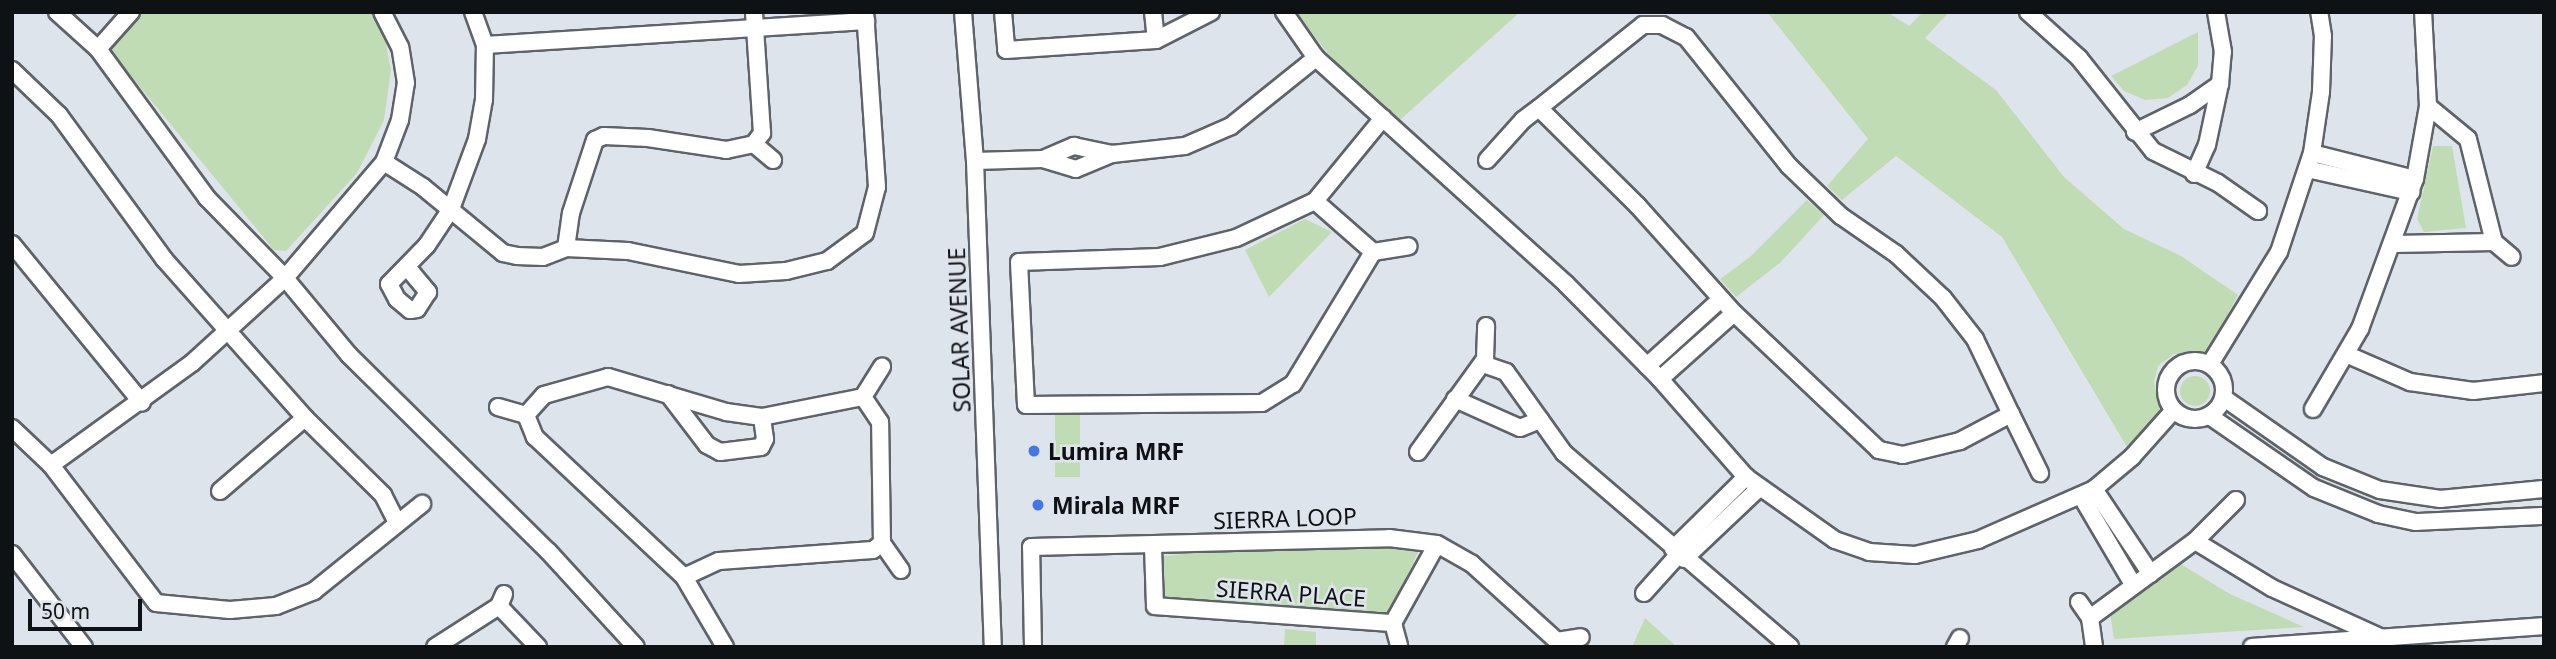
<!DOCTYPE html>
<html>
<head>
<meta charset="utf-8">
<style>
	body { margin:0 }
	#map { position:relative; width:2556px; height:659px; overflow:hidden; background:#dee4eb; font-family:"Noto Sans",sans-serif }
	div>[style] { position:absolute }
	.green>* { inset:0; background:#c0dcb5; transform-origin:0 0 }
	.round { border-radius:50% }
	.roads { filter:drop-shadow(2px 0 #5e6369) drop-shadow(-2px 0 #5e6369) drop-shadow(0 2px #5e6369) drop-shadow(0 -2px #5e6369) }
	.minor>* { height:16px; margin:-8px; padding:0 8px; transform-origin:8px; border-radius:8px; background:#fff }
	.minor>.ring { margin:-8px; padding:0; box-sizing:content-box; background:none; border:16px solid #fff; border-radius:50% }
	.dots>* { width:19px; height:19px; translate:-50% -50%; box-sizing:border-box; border:4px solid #dee4eb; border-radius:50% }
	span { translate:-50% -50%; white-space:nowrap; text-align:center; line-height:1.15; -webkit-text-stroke:5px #dee4eb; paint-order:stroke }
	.street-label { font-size:23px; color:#0f1214 }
	.poi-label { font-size:23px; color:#0f1214; font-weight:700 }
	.left { translate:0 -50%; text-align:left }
	.frame { position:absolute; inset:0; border:14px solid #0f1214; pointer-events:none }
	.scale { position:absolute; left:28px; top:599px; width:114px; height:32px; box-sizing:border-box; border:4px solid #0f1214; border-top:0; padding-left:9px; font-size:21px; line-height:24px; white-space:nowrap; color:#0f1214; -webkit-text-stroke:5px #dee4eb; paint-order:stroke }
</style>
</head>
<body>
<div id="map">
	<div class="green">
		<i style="clip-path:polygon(138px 12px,373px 12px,384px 34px,391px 70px,384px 120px,357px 173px,286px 251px,274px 250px,112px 53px,110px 45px)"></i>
		<i style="clip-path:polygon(1294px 12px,1520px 12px,1400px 120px,1336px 63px)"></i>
		<i style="clip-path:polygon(1767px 12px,1887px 12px,1909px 26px,1923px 12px,1949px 12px,1925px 38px,1996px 90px,2064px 177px,2124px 229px,2181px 256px,2238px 295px,2207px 353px,2174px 354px,2158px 366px,2154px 382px,2160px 411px,2127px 447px,2002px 237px,1896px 156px,1842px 200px,1827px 186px,1868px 139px)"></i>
		<i style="clip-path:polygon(2198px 32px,2198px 66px,2187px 85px,2168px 98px,2145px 100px,2124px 91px,2111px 76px)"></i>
		<i style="clip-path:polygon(2433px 146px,2452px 146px,2466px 228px,2424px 232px,2417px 219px)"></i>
		<i style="clip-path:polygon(1807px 200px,1824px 215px,1781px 262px,1736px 297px,1720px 279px,1750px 257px)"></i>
		<i style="clip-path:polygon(1305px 219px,1332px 232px,1269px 297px,1245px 250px)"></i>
		<i class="round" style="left:2180px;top:376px;width:30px;height:30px"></i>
		<i style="left:1080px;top:415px;width:62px;height:25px;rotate:90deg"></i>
		<i style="clip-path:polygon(1387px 544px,1418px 552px,1390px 613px,1165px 598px,1163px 556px,1272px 546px)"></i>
		<i style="clip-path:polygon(2179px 563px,2230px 594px,2304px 627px,2114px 639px,2110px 613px)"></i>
		<i style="clip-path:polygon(1645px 618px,1677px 647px,1632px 647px)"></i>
		<i style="clip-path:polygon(1285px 629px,1316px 632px,1316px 647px,1284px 647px)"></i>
	</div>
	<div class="roads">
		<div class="minor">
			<i style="left:57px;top:12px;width:55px;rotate:42.1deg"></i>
			<i style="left:98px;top:49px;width:185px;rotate:53.8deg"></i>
			<i style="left:207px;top:198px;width:112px;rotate:45.7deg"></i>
			<i style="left:285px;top:278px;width:100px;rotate:50.3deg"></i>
			<i style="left:349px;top:355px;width:279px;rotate:44.6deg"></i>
			<i style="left:548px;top:551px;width:130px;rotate:47.5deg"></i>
			<i style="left:963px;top:12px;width:149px;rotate:85.4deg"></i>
			<i style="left:975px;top:161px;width:486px;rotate:87.9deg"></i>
			<i style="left:1003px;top:12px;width:38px;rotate:85deg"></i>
			<i style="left:1006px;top:50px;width:150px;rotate:-3.8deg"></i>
			<i style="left:1156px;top:40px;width:62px;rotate:-27deg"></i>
			<i style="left:1153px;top:12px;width:28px;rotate:84deg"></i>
			<i style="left:1284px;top:12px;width:56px;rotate:55.2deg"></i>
			<i style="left:1316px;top:58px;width:337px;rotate:42.1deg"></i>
			<i style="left:1566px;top:284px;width:134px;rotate:45.3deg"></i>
			<i style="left:1660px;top:379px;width:130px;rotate:48.7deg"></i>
			<i style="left:1746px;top:477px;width:109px;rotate:35.3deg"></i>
			<i style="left:1835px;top:540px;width:36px;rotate:19deg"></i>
			<i style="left:1869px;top:552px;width:46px;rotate:3.7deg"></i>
			<i style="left:1915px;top:555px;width:65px;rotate:-13.4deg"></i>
			<i style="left:1978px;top:540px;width:127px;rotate:-23.7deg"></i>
			<i style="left:2094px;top:489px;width:50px;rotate:-40.1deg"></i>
			<i style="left:2132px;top:457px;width:62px;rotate:-48.3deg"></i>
			<i style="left:2028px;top:12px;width:69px;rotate:42deg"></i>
			<i style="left:2079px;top:58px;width:119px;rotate:51.5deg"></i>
			<i style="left:2153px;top:151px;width:72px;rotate:26.2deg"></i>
			<i style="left:2218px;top:183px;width:49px;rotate:35deg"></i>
			<i style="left:1643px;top:25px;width:19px"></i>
			<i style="left:1662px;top:25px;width:27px;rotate:27deg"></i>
			<i style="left:1686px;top:37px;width:165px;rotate:51.4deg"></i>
			<i style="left:1789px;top:166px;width:72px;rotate:43.9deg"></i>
			<i style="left:1841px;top:216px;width:67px;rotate:34.6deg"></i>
			<i style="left:1896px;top:254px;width:64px;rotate:43.1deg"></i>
			<i style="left:1943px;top:298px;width:52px;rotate:52deg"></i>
			<i style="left:1975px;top:339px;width:83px;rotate:64.4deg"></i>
			<i style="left:2011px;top:414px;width:58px;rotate:152.1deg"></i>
			<i style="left:1960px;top:441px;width:59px;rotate:166.2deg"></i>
			<i style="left:1903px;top:455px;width:25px;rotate:-168deg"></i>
			<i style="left:1879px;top:450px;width:199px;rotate:-136.6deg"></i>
			<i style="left:1734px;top:313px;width:144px;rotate:-131.9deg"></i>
			<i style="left:1638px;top:206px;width:139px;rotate:-135.3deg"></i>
			<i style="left:1539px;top:108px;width:133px;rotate:-38.6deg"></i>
			<i style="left:485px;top:45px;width:382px;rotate:-3.6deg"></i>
			<i style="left:98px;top:49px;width:50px;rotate:-48.3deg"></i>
			<i style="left:12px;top:70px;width:65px;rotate:43.8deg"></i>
			<i style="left:59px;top:115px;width:178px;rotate:53.9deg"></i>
			<i style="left:164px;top:259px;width:213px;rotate:48.4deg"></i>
			<i style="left:305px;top:418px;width:110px;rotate:44.6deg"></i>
			<i style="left:383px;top:495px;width:29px;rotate:63deg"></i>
			<i style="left:1383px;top:118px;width:107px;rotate:129.3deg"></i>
			<i style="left:1315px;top:201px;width:87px;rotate:154.9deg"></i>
			<i style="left:1236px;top:238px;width:78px;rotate:166deg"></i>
			<i style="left:1160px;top:257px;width:141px;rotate:178deg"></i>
			<i style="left:1019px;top:262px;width:143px;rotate:87.2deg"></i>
			<i style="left:1026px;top:405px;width:236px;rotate:-0.5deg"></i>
			<i style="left:1262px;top:403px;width:36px;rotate:-32deg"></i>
			<i style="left:1293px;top:384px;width:154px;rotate:-58.8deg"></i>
			<i style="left:1373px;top:252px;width:36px;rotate:-9deg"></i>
			<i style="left:2135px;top:132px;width:61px;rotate:-26.1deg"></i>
			<i style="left:2190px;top:105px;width:37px;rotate:-35deg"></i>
			<i style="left:754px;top:144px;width:25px;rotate:40deg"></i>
			<i style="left:2312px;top:153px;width:106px;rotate:14.2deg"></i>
			<i style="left:1043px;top:159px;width:34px;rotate:-23deg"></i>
			<i style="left:1074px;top:146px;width:39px;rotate:12deg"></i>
			<i style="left:1112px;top:154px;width:73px;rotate:-6.3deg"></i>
			<i style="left:1185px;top:146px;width:50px;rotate:-23.5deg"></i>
			<i style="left:1231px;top:126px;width:109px;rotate:-38.7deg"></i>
			<i style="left:1487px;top:160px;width:54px;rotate:-48deg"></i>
			<i style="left:1523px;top:120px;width:20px;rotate:-37deg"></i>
			<i style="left:975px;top:161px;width:68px;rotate:-1.7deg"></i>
			<i style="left:1043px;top:159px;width:34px;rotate:17deg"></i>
			<i style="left:1076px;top:169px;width:39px;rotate:-23deg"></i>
			<i style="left:384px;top:162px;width:46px;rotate:32.7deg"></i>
			<i style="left:423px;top:187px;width:104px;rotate:39.5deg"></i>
			<i style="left:503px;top:253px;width:14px;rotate:12deg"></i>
			<i style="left:517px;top:256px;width:26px;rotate:2deg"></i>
			<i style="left:543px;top:257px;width:25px;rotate:-21deg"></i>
			<i style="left:566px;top:248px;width:62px;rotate:2.8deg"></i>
			<i style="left:628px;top:251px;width:113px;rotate:11.7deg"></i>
			<i style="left:739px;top:274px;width:47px;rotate:-3.7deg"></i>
			<i style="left:786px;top:271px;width:42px;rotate:-13.7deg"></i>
			<i style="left:827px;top:261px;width:47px;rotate:-36.4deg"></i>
			<i style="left:865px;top:233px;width:48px;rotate:-75.4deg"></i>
			<i style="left:877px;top:187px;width:175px;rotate:-93.9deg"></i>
			<i style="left:2307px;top:169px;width:107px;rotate:12.5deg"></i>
			<i style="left:2194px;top:174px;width:32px;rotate:-66deg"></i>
			<i style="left:2207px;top:145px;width:62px;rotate:-78deg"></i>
			<i style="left:2220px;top:84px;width:32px;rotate:-85deg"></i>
			<i style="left:2223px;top:52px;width:41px;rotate:-99.9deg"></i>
			<i style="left:1315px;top:201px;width:77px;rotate:41.3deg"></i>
			<i style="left:2494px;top:242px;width:23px;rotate:40deg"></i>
			<i style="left:12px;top:244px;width:205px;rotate:50.7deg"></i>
			<i style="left:2394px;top:244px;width:100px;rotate:-1.1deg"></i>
			<i style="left:2494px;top:242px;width:106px;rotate:-104.2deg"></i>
			<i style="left:2468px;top:139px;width:52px;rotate:-140.5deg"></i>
			<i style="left:566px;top:248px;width:35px;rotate:-82deg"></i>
			<i style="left:571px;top:213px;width:77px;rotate:-71.8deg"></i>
			<i style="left:595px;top:140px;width:10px;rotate:-24deg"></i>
			<i style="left:604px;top:136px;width:44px;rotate:2.6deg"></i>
			<i style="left:648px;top:138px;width:79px;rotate:8.7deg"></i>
			<i style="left:726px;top:150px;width:29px;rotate:-12deg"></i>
			<i style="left:754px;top:144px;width:14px;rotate:-54deg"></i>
			<i style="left:762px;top:133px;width:121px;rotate:-93.8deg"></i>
			<i style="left:407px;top:267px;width:33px;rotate:50deg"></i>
			<i style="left:428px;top:292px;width:20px;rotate:123deg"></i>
			<i style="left:417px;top:309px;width:7px;rotate:172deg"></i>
			<i style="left:410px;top:310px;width:17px;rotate:-140deg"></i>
			<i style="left:397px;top:299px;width:17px;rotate:-118deg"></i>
			<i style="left:389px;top:284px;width:54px;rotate:-45.7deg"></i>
			<i style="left:427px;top:245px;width:43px;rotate:-56.3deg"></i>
			<i style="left:451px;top:209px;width:75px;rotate:-69.6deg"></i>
			<i style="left:477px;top:139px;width:40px;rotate:-80deg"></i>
			<i style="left:484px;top:100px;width:55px;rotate:-89deg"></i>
			<i style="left:485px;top:45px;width:35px;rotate:-110deg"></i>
			<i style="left:2348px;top:355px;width:68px;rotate:23.5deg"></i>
			<i style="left:2410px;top:382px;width:64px;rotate:8.1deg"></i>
			<i style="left:2473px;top:391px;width:71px;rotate:-6.4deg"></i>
			<i class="ring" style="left:2166px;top:361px;width:42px;height:42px"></i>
			<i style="left:1483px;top:364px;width:24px;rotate:19deg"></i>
			<i style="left:1506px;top:372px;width:100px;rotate:54.4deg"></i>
			<i style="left:1564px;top:453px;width:298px;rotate:40.6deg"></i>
			<i style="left:2210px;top:364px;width:132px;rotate:-58.4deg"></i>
			<i style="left:2279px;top:252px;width:104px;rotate:-71.6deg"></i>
			<i style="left:2312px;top:153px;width:62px;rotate:-81.6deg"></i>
			<i style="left:2321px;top:92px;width:56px;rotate:-88deg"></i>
			<i style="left:2323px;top:36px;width:24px;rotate:-99deg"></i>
			<i style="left:1647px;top:366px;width:100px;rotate:-42.2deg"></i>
			<i style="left:1660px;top:379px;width:99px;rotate:-41.7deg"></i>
			<i style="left:668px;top:394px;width:64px;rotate:52.6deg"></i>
			<i style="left:707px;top:445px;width:15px;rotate:28deg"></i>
			<i style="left:720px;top:452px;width:41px;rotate:-7deg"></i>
			<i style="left:761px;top:447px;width:9px;rotate:-63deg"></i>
			<i style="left:765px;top:439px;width:22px;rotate:-98deg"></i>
			<i style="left:863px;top:397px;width:36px;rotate:-58deg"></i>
			<i style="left:2224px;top:398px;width:121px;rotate:34.9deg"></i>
			<i style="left:2323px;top:467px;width:61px;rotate:22deg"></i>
			<i style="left:2380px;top:490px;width:61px;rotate:8.5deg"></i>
			<i style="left:2440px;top:499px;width:104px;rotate:-5.5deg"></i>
			<i style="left:1455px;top:399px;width:71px;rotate:24deg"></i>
			<i style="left:1520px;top:428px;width:22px;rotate:-22deg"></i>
			<i style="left:498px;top:407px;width:29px;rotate:16deg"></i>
			<i style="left:2313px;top:409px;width:93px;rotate:-59.6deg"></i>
			<i style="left:2360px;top:329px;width:160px;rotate:-69.9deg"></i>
			<i style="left:2415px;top:179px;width:74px;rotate:-79.9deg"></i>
			<i style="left:2428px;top:106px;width:94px;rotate:-93deg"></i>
			<i style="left:2011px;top:414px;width:66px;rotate:63.8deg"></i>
			<i style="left:526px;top:415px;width:27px;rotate:-48deg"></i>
			<i style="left:544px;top:395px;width:66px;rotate:-15.7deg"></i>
			<i style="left:608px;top:377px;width:123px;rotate:16.5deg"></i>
			<i style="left:726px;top:412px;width:36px;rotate:8deg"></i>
			<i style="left:762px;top:417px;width:103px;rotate:-11.2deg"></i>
			<i style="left:526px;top:415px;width:24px;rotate:68deg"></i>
			<i style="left:535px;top:437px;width:204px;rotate:43.2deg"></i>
			<i style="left:684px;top:577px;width:81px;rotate:59.6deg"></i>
			<i style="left:2211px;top:417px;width:125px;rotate:34.6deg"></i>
			<i style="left:2314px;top:488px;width:69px;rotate:22.1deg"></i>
			<i style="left:2378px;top:514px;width:39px;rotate:12deg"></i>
			<i style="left:2416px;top:522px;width:128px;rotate:-2.7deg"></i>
			<i style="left:12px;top:428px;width:54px;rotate:43.5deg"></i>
			<i style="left:51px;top:465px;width:173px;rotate:52.7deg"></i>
			<i style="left:156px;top:603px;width:74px;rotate:5.4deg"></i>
			<i style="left:230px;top:610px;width:46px;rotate:-5deg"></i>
			<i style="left:276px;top:606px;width:41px;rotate:-21.5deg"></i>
			<i style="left:314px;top:591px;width:139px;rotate:-38.9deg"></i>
			<i style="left:1418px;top:452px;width:115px;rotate:-54.2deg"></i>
			<i style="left:1485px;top:359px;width:33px;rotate:-88deg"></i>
			<i style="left:51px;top:465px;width:174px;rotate:-35.9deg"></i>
			<i style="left:192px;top:363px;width:126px;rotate:-42.4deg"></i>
			<i style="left:285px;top:278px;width:153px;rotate:-49.5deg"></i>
			<i style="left:384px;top:162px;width:45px;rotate:-69.1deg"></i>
			<i style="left:400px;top:120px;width:37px;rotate:-81deg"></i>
			<i style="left:406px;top:83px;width:36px;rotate:-99deg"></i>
			<i style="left:400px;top:47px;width:39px;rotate:-117deg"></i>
			<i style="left:2094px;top:489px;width:102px;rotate:56.2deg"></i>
			<i style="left:220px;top:491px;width:112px;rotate:-40.7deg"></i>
			<i style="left:2081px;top:496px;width:104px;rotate:59.5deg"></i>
			<i style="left:2195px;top:541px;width:90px;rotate:31.4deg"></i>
			<i style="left:2272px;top:588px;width:121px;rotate:24.4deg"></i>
			<i style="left:882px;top:543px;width:33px;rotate:55deg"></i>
			<i style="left:1153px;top:546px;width:60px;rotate:88.1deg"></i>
			<i style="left:1155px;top:606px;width:239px;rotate:4.1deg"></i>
			<i style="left:1393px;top:623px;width:90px;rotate:-60.9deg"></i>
			<i style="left:1673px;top:549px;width:103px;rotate:-44.6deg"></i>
			<i style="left:12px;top:554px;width:118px;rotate:52.3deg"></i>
			<i style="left:1684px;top:559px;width:103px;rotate:-43.4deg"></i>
			<i style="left:684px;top:577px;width:38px;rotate:-25deg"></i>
			<i style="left:719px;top:561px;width:154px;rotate:-4.1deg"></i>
			<i style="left:873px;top:550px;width:11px;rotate:-38deg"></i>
			<i style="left:882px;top:543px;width:121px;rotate:-90.9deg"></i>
			<i style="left:880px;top:422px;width:30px;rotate:-124deg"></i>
			<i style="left:1644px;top:593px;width:52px;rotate:-48.1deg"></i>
			<i style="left:2079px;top:602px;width:19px;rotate:55deg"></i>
			<i style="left:2090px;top:618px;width:29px;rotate:82deg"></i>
			<i style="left:499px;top:606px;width:57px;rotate:46.4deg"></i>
			<i style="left:2090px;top:618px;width:130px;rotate:-36.3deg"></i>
			<i style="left:2195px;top:541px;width:58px;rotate:-45deg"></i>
			<i style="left:1393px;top:623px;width:24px;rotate:75deg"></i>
			<i style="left:1557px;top:641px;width:24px;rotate:-9deg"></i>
			<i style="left:435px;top:647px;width:76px;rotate:-32.6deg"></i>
			<i style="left:499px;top:606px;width:13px;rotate:-67deg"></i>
			<i style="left:1033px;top:647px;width:100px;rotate:-91.1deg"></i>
			<i style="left:1031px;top:547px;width:358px;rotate:-1.4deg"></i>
			<i style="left:1389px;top:538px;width:48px;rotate:7.1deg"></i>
			<i style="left:1437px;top:544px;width:40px;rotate:29.7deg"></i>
			<i style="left:1472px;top:564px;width:115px;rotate:42.2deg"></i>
			<i style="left:1955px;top:647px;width:10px;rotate:-61deg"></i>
			<i style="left:2252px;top:647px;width:293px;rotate:-4.1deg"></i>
		</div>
	</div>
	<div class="dots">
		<i style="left:1034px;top:451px;background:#4377e8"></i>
		<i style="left:1038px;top:505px;background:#4377e8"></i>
	</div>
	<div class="street-label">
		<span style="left:959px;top:330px;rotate:-92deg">SOLAR AVENUE</span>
		<span style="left:1285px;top:518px;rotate:-2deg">SIERRA LOOP</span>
		<span style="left:1291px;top:593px;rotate:4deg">SIERRA PLACE</span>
	</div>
	<div class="poi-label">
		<span class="left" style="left:1048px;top:451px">Lumira MRF</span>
		<span class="left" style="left:1052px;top:505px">Mirala MRF</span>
	</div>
	<div class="frame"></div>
	<div class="scale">50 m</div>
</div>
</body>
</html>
